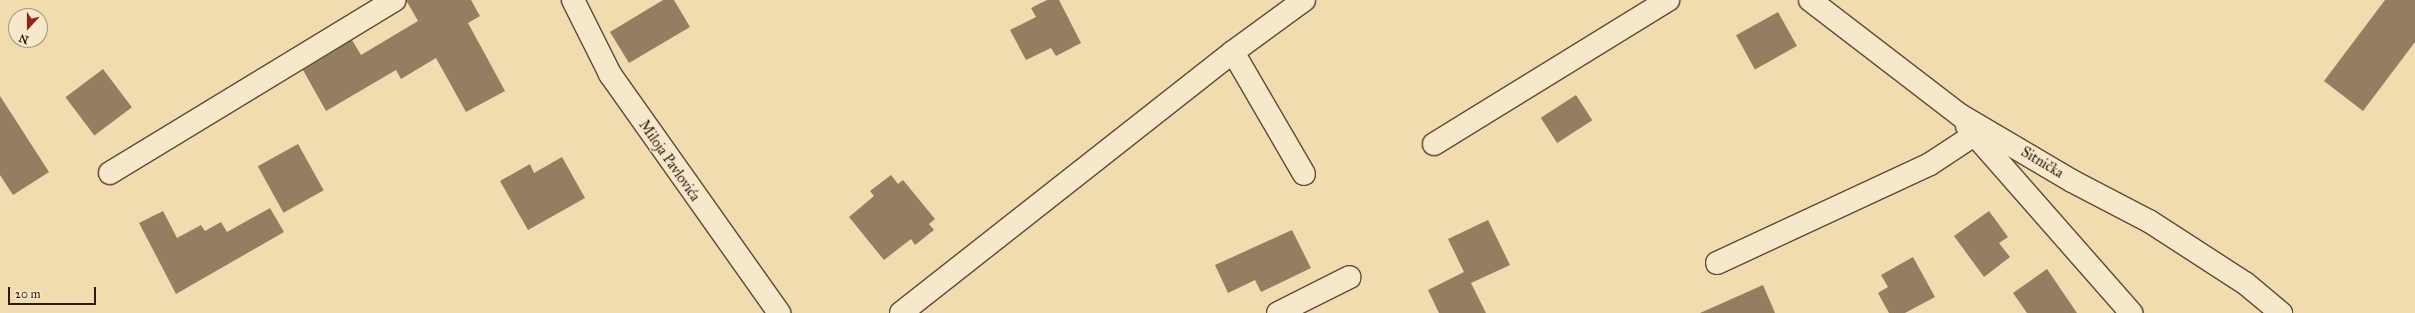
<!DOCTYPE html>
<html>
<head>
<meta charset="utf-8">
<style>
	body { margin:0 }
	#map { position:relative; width:2415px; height:313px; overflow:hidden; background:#f0dcaf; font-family:"IM FELL Great Primer",serif }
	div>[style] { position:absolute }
	.building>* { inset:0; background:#947e61; transform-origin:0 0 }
	.roads { filter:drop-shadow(1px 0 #604936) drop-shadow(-1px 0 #604936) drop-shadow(0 1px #604936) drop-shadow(0 -1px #604936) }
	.street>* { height:22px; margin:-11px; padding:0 11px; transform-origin:11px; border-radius:11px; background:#f5e8cb }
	span { translate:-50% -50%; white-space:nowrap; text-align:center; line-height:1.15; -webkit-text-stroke:3px #f5e8cb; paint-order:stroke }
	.street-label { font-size:14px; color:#30180d }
	.north { position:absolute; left:8px; top:8px; width:40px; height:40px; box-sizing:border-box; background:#f5e8cb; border:1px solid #a6957f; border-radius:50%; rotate:201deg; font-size:11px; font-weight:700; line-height:16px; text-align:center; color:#30180d }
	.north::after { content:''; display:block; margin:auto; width:14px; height:18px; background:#8f2418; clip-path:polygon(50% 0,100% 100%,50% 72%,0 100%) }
	.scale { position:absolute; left:8px; top:287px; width:88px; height:18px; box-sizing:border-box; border:2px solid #30180d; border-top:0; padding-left:5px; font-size:12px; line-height:14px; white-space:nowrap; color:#30180d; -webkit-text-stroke:3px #f5e8cb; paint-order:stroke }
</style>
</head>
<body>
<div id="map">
	<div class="building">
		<i style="clip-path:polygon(406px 0,471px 0,480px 16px,468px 23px,505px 91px,466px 112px,436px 58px,401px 79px,396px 70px,326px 111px,303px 70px,352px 40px,361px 55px,418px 21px)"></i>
		<i style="clip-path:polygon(663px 0,674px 0,690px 27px,629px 63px,610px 32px)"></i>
		<i style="clip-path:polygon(1047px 0,1059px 0,1081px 43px,1056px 56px,1051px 48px,1026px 60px,1010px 30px,1036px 17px,1031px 8px)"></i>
		<i style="clip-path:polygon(2385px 0,2415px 0,2415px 42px,2363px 111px,2324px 81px)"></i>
		<i style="left:1778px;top:12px;width:39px;height:48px;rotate:61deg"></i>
		<i style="left:103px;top:69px;width:48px;height:47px;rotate:53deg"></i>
		<i style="left:1576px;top:95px;width:30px;height:42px;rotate:57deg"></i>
		<i style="clip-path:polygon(0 96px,49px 172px,13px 195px,0 175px)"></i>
		<i style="left:298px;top:144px;width:53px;height:46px;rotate:61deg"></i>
		<i style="clip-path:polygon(562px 157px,585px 198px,528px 230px,500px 181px,530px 164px,534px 173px)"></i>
		<i style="clip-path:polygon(891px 175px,898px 184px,903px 180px,935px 219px,929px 224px,934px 230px,915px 245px,911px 239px,884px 260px,849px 217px,874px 196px,870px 191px)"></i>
		<i style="clip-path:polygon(270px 208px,284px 232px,176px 294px,139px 223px,163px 211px,177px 238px,201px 225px,205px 231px,221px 222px,227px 232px)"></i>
		<i style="clip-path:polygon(1989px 211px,2008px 237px,1999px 243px,2010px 257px,1984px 277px,1954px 236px)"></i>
		<i style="clip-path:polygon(1488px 220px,1510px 265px,1471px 283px,1486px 313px,1439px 313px,1428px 290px,1464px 272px,1448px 239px)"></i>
		<i style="clip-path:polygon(1292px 230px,1311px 268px,1261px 292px,1255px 280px,1228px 293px,1215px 265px)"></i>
		<i style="clip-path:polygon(1913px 257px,1935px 297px,1905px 313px,1889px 313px,1878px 293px,1888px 287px,1881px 275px)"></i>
		<i style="clip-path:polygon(2047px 269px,2077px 313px,2027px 313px,2013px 293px)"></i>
		<i style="clip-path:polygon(1763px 285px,1775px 313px,1700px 313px)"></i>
	</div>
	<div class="roads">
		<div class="street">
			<i style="left:573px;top:0;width:83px;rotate:63.4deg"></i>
			<i style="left:610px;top:74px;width:293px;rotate:54.7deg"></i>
			<i style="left:1810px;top:0;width:189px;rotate:37.5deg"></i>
			<i style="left:1960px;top:115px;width:130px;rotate:30.5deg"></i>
			<i style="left:2072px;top:181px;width:87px;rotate:27.5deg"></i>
			<i style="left:2149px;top:221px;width:114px;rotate:32.9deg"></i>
			<i style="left:2245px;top:283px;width:47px;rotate:39.8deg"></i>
			<i style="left:1233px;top:52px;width:88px;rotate:-36.2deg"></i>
			<i style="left:1967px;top:126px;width:249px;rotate:48.7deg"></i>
			<i style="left:1434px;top:144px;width:275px;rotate:-31.6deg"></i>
			<i style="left:110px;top:173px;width:333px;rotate:-31.3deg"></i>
			<i style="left:1717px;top:263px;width:235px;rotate:-24.9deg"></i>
			<i style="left:1930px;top:164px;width:53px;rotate:-33.4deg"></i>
			<i style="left:901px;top:313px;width:422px;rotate:-38.2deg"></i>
			<i style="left:1233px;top:52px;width:141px;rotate:59.8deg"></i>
			<i style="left:1278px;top:313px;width:80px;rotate:-26.6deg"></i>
		</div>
	</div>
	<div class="street-label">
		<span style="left:669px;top:161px;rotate:55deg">Miloja Pavlovića</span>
		<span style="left:2042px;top:163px;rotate:31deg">Sitnička</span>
	</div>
	<div class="north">N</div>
	<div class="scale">20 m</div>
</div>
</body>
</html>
